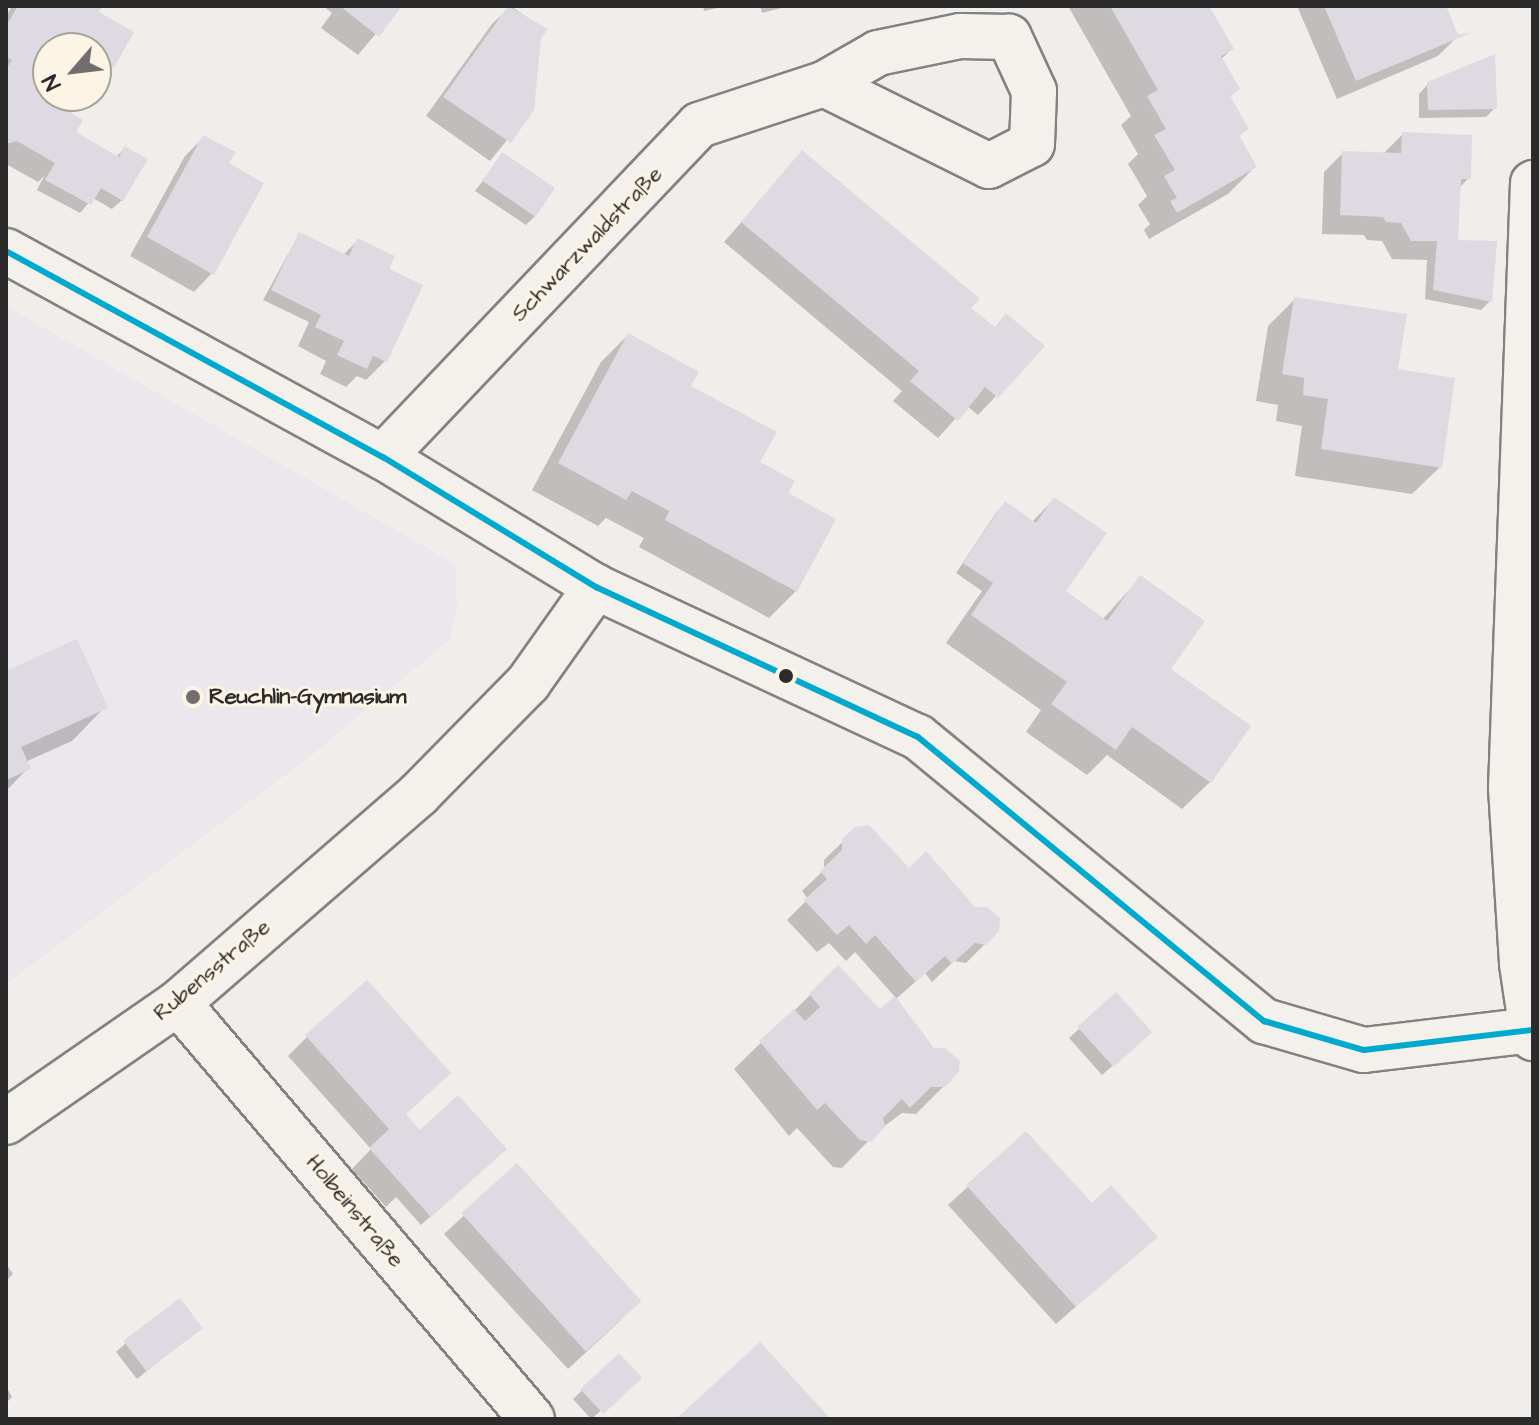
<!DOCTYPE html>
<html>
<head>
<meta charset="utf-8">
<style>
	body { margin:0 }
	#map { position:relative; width:1539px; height:1425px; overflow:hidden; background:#f1edeb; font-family:"Architects Daughter",sans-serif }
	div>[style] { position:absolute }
	.built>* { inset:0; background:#ece6ed }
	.shadow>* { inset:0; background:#0003 }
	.building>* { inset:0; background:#dddae2; transform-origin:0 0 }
	.roads { filter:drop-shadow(2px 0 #848281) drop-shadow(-2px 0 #848281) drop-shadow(0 2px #848281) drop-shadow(0 -2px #848281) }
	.minor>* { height:44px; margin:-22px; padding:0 22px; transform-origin:22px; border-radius:22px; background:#f4f1ec }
	.bus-1>* { height:6px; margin:-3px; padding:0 3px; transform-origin:3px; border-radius:3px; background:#00a9ce }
	.dots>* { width:22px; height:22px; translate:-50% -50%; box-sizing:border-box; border:4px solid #fcf5e5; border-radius:50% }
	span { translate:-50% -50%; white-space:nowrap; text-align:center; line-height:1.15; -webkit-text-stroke:6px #fcf5e5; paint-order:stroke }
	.street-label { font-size:22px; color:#2b2b2b }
	.poi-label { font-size:22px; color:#2b2b2b; font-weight:700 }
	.left { translate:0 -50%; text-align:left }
	.frame { position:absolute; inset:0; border:8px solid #2b2b2b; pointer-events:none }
	.north { position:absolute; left:32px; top:32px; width:80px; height:80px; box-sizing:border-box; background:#fcf5e5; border:2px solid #a8a49b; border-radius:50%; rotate:242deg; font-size:22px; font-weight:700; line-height:32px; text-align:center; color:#2b2b2b }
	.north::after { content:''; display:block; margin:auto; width:28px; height:36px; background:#706f6e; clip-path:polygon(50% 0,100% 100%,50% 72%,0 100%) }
</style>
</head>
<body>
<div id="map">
	<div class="built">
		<i style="clip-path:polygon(6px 306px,455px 564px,457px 608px,450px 639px,311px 756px,6px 984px)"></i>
	</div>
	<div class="shadow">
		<i style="clip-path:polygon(12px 6px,100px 6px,96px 12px,112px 67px,96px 82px,96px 48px,48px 48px,48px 96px,81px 96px,69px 113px,74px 133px,116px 157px,125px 148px,122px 200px,112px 209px,93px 198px,80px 213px,37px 190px,44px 176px,38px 182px,6px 164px,6px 16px)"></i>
		<i style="clip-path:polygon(323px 6px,399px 6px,358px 55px,321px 28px,332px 13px)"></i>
		<i style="clip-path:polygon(511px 6px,545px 30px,539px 38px,532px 109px,490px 161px,426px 116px,492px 24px)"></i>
		<i style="clip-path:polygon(703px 6px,726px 6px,704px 11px)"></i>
		<i style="clip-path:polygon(760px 6px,789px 6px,762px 13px)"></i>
		<i style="clip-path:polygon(1068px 6px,1207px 6px,1232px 49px,1221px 59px,1238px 89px,1229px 98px,1247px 128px,1238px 137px,1255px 167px,1228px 194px,1149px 239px,1144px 230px,1150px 224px,1138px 205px,1147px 196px,1128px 164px,1138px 154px,1121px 125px,1131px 116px)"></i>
		<i style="clip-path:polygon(1297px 6px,1444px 6px,1457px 37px,1438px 56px,1337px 99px)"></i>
		<i style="clip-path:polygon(1428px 84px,1495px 108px,1486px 117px,1419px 118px,1419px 94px)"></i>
		<i style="clip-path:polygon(1403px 134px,1469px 178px,1459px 188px,1456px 243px,1490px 301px,1481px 310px,1425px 299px,1427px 260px,1392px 259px,1382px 241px,1367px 240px,1364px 235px,1322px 234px,1324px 172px,1343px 153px,1383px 154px)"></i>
		<i style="clip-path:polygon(204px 137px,226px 164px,212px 273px,194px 292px,130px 256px,185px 156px)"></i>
		<i style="clip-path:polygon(803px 152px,968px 308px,996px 396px,978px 415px,967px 406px,938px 438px,893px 401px,902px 391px,724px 242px)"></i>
		<i style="clip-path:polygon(503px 155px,535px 216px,526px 225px,475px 191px)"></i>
		<i style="clip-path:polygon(299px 234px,343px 255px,358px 240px,386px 270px,385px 361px,366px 380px,357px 376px,346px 387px,320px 374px,326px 361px,298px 346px,309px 322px,263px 300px)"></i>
		<i style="clip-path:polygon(1295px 299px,1396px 370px,1440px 467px,1412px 494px,1295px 476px,1302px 426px,1276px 421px,1278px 405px,1256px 401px,1268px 326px)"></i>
		<i style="clip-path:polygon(628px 335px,689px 387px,786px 494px,796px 591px,769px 618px,639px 547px,644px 538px,606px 518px,598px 526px,532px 490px,601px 362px)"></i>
		<i style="clip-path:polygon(1054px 499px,1063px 592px,1102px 620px,1140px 578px,1210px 782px,1182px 809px,1107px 755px,1087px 775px,1026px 732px,1041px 710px,946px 643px,982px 591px,956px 573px,996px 513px,1005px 504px,1032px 522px)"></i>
		<i style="clip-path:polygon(6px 673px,105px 707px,72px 741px,25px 762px,28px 768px,6px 791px)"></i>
		<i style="clip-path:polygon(856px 829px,985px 944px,966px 963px,954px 961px,932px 982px,925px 973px,895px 1000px,944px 1086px,916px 1114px,902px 1113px,879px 1130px,842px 1168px,833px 1167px,797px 1128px,789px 1136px,734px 1069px,838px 968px,880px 1012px,896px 998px,855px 952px,846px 961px,829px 943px,817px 952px,787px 920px,808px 899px,802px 891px,824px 870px,824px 860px)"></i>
		<i style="clip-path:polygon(1079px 1029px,1141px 1041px,1102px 1075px,1069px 1038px)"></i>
		<i style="clip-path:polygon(307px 1037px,420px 1132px,495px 1158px,421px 1225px,396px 1197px,386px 1207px,352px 1169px,371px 1149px,288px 1056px)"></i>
		<i style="clip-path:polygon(1026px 1133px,1092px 1206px,1155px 1237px,1056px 1324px,948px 1205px)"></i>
		<i style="clip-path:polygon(517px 1166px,621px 1320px,568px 1369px,444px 1234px)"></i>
		<i style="clip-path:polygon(6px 1264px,13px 1274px,6px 1281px)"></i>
		<i style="clip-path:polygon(200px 1328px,137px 1379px,116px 1352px,126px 1343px)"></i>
		<i style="clip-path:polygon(619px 1355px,630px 1387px,591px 1419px,573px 1399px)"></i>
		<i style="clip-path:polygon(6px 1386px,12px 1397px,6px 1403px)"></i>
	</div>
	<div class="building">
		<i style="clip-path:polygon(18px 6px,103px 6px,99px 12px,134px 32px,114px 68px,105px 64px,96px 80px,96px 48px,48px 48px,48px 96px,82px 96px,71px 113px,83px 120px,76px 132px,119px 157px,124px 146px,148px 159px,123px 201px,101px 188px,91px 205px,45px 180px,55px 163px,17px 141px,6px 144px,6px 69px,12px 60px,6px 57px,6px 26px)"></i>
		<i style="clip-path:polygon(340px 6px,402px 6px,379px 37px)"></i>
		<i style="clip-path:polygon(508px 6px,548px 29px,541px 39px,534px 110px,511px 143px,443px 97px)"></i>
		<i style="clip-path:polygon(1110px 6px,1209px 6px,1234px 49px,1221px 56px,1240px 89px,1230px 96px,1249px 129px,1239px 135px,1257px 167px,1177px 213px,1170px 201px,1177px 198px,1164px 176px,1175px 170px,1154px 135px,1166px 129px,1147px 96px,1158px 90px)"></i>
		<i style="clip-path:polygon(1324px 6px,1446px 6px,1458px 34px,1471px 33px,1356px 81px)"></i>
		<i style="clip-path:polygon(1495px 54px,1497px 109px,1428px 110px,1427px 82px)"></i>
		<i style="clip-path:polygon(1402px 132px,1472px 135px,1471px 179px,1461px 179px,1458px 240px,1497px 241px,1492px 302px,1433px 290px,1437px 241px,1411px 241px,1401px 223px,1386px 222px,1383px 217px,1340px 215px,1342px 151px,1401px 153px)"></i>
		<i style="clip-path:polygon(203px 135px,236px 152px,229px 163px,264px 183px,214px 275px,147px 237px)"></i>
		<i style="clip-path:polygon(802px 150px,980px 299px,971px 308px,995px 327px,1006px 313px,1045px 346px,998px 398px,985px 387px,958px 421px,910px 381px,919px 371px,741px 222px)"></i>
		<i style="left:502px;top:152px;width:64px;height:35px;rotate:34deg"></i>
		<i style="clip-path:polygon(299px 232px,349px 256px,357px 238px,395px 256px,389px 269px,423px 285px,387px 362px,373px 356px,367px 369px,337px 355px,344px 341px,315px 327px,321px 315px,271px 290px)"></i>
		<i style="clip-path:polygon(1294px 297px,1407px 314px,1398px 369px,1455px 378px,1442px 468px,1321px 449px,1328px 399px,1303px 395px,1304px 378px,1282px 374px)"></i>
		<i style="clip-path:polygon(628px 333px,699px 372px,691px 386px,777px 432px,760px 462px,795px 481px,788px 493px,836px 519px,797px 592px,665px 520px,669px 511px,632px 491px,626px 500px,558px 463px)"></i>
		<i style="clip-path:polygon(1054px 497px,1107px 533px,1066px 591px,1107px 621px,1140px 575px,1205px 621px,1171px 669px,1251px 726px,1211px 783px,1132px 727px,1116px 750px,1051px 704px,1067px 682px,971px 615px,993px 583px,963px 563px,1005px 501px,1036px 523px)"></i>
		<i style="clip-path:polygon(77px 639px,108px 708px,21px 747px,31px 769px,6px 780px,6px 671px)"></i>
		<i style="clip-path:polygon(869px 825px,909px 868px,926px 851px,975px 907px,987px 907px,1000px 918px,999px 931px,986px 945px,975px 943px,952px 964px,945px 956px,916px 982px,875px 935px,866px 944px,849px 925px,837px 935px,804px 900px,827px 879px,820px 871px,842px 850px,842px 839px,855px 827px)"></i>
		<i style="clip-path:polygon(838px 965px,880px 1009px,895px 996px,934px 1048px,945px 1048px,960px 1061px,959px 1072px,945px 1087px,931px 1087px,910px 1108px,902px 1099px,883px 1118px,885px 1127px,871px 1142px,860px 1140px,825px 1103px,817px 1110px,759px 1041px,794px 1009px,805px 1021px,820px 1007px,809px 994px)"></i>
		<i style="clip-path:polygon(367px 980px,451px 1073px,406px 1114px,420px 1130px,458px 1095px,507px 1149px,431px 1217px,369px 1148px,389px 1129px,305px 1035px)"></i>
		<i style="left:1116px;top:992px;width:54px;height:52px;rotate:48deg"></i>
		<i style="clip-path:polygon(1026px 1131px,1092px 1203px,1111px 1185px,1158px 1237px,1076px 1307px,966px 1185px)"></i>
		<i style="left:517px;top:1163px;width:186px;height:75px;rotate:48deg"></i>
		<i style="left:180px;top:1298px;width:38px;height:71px;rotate:53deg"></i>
		<i style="clip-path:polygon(760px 1342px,831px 1419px,676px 1419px)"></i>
		<i style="left:619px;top:1353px;width:34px;height:53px;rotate:47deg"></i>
	</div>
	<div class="roads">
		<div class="minor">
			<i style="left:1533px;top:183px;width:605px;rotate:92.08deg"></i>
			<i style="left:1511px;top:788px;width:176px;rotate:86.4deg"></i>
			<i style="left:1522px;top:964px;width:75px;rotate:81.5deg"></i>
			<i style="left:6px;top:251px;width:430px;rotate:28.7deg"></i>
			<i style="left:383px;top:457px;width:250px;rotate:31.4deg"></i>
			<i style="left:596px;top:587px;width:355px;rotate:25deg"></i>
			<i style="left:918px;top:737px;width:448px;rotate:39.4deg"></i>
			<i style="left:1264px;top:1021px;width:104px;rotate:16.2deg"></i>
			<i style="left:1364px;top:1050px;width:168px;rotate:-6.8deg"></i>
			<i style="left:383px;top:457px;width:458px;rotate:-46.4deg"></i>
			<i style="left:699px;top:125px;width:132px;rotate:-18.2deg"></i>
			<i style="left:824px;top:84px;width:184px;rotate:26.4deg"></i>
			<i style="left:989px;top:166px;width:48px;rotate:-27.1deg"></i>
			<i style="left:1032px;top:144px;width:53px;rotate:-87.8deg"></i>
			<i style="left:1034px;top:91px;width:60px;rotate:-114.8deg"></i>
			<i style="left:1009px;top:37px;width:49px;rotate:-178.8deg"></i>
			<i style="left:960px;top:36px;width:84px;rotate:168.3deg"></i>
			<i style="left:878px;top:53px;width:62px;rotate:150.1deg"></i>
			<i style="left:178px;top:1003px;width:546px;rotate:49.6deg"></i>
			<i style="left:6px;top:1122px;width:209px;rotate:-34.7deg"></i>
			<i style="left:178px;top:1003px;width:319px;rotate:-40.9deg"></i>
			<i style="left:419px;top:794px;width:156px;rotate:-45.5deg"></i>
			<i style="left:528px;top:683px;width:118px;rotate:-54.7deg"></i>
		</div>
	</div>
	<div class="bus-1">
		<i style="left:6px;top:251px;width:430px;rotate:28.7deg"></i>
		<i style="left:383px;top:457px;width:250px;rotate:31.4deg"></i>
		<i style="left:596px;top:587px;width:355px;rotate:25deg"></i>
		<i style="left:918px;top:737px;width:448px;rotate:39.4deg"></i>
		<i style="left:1264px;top:1021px;width:104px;rotate:16.2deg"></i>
		<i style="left:1364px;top:1050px;width:168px;rotate:-6.8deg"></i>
	</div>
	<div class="dots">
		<i style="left:786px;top:676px;background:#2b2b2b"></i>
		<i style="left:193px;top:697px;background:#706f6e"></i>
	</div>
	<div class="street-label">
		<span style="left:587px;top:244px;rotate:-46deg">Schwarzwaldstraße</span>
		<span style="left:212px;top:970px;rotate:-40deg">Rubensstraße</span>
		<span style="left:355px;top:1211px;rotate:50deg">Holbeinstraße</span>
	</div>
	<div class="poi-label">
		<span class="left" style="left:209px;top:697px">Reuchlin-Gymnasium</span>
	</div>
	<div class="frame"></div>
	<div class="north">N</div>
</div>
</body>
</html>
